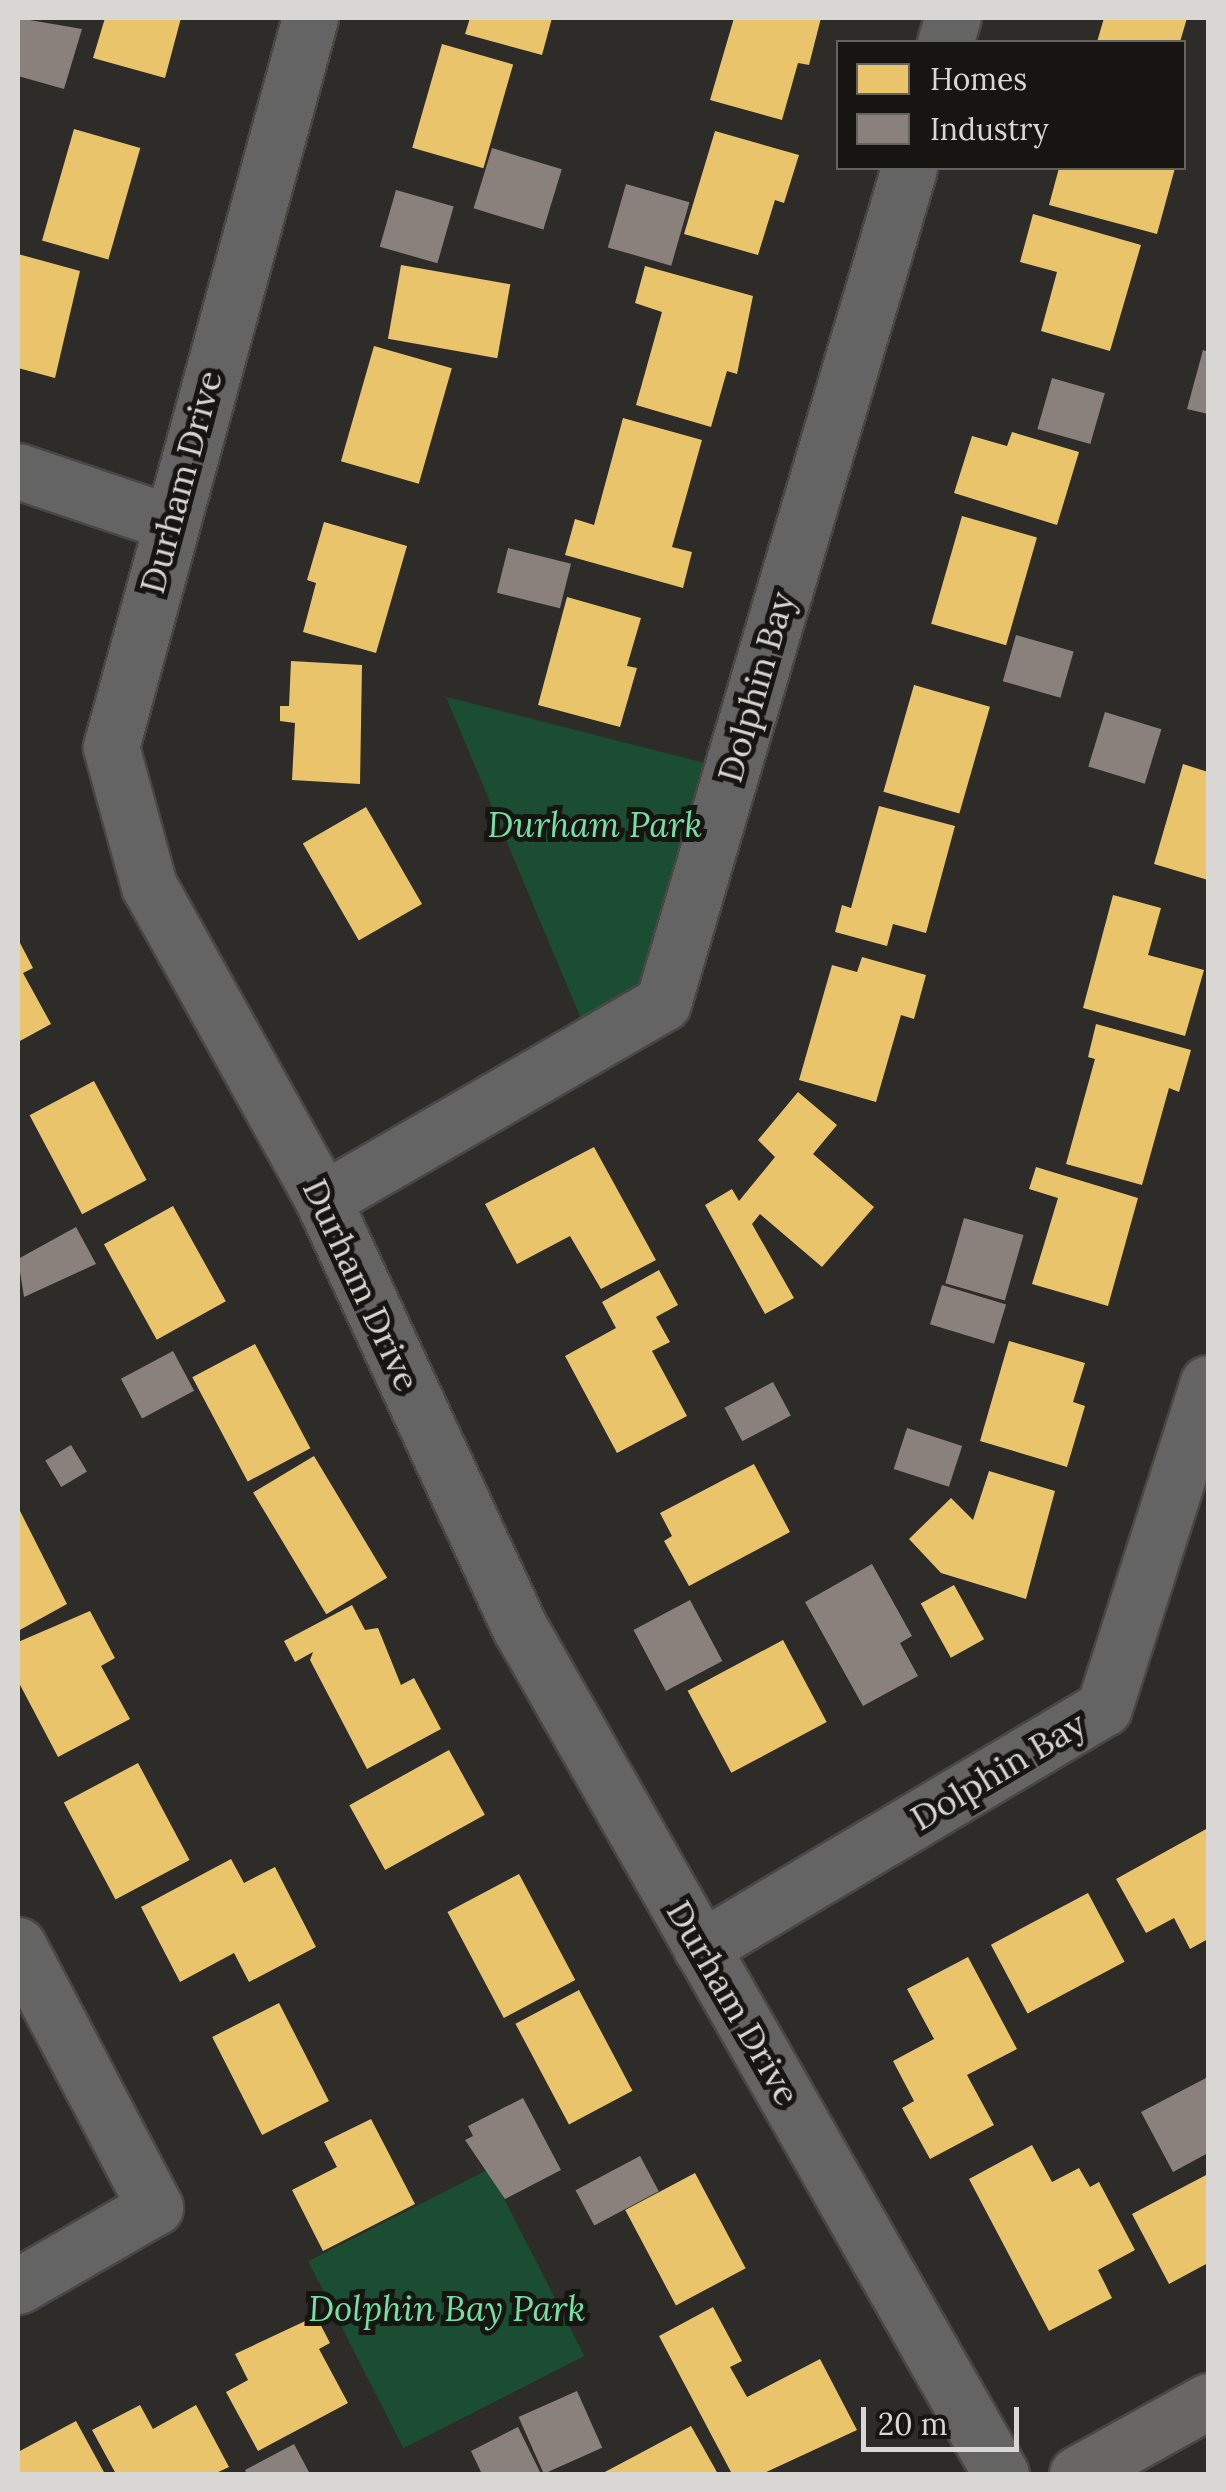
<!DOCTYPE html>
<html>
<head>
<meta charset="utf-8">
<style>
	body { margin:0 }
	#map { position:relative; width:1226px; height:2492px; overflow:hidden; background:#2e2c28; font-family:Lora,serif }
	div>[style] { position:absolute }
	.green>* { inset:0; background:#1b4d32; transform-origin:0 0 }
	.homes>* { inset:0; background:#e9c46a; transform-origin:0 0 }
	.industry>* { inset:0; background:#8a817c; transform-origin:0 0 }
	.roads { filter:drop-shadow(2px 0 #494744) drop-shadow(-2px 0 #494744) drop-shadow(0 2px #494744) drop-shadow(0 -2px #494744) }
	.street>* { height:55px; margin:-27.5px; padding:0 27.5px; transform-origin:27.5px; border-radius:27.5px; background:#656464 }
	.secondary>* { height:55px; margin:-27.5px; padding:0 27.5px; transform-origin:27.5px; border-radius:27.5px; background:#696764 }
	span { translate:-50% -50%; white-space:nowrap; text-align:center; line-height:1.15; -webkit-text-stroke:10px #161512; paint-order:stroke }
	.street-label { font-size:35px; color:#d9d7d3 }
	.park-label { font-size:35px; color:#72e1a3; font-style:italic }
	.frame { position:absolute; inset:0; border:20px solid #d9d7d3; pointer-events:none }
	.legend { position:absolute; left:836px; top:40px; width:350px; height:130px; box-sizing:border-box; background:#161512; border:2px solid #64635f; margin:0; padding:12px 18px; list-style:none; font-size:30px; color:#d9d7d3 }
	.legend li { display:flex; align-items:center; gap:20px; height:50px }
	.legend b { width:50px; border:2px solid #64635f }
	.scale { position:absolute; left:861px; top:2407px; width:158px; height:45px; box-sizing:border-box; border:5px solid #d9d7d3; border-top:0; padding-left:12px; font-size:30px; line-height:35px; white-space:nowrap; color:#d9d7d3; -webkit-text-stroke:8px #161512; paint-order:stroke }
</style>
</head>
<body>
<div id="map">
	<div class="green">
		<i style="clip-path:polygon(446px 697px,705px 763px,643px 987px,582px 1021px)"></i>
		<i style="left:489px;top:2169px;width:210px;height:203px;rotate:63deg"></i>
	</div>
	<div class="homes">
		<i style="clip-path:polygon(105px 18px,181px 18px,165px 78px,93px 58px)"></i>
		<i style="clip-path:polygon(470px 18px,552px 18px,542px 55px,465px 34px)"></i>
		<i style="clip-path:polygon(734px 18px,821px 18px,809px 65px,798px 63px,782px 120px,710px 100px)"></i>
		<i style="clip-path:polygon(1104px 18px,1187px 18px,1180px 42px,1097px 42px)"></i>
		<i style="left:442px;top:44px;width:74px;height:108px;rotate:16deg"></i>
		<i style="left:74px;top:129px;width:69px;height:116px;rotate:16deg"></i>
		<i style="clip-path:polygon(715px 131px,799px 155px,784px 203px,775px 200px,758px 255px,684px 234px)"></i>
		<i style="clip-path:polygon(1059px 168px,1175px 168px,1157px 234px,1049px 205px)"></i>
		<i style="clip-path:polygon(1033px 214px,1141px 245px,1110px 351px,1041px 331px,1057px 272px,1020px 262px)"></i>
		<i style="clip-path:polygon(18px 254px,80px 271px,55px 378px,18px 368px)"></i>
		<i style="left:401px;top:265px;width:111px;height:75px;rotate:10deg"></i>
		<i style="clip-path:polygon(645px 266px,753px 296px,737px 374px,727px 371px,711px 427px,636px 405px,662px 312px,635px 303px)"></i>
		<i style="left:374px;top:346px;width:81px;height:120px;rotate:16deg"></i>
		<i style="clip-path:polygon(623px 418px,702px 440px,672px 547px,692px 552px,683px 588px,565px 555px,575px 519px,594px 525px)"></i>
		<i style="clip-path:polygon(1012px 432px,1079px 452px,1057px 525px,954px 493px,972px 436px,1007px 446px)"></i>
		<i style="left:962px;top:516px;width:78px;height:112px;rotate:16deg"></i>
		<i style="clip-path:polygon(324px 522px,407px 546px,376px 653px,303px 632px,316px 583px,307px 580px)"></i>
		<i style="clip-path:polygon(567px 597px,641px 618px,627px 666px,637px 668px,620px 727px,538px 705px)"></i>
		<i style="clip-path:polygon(291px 661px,362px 665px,360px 784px,292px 780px,295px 723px,280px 721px,280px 706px,289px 706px)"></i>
		<i style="left:914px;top:685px;width:79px;height:111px;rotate:16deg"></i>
		<i style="clip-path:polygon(1183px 764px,1208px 772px,1208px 880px,1154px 864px)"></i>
		<i style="clip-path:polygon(879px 806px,955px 826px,926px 933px,893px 924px,887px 946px,835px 932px,842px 905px,851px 908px)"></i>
		<i style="left:366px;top:807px;width:112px;height:73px;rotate:60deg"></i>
		<i style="clip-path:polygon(1113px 895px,1161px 908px,1148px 955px,1204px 970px,1185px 1036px,1083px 1008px)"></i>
		<i style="clip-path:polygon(18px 939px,33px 968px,23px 973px,51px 1024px,18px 1042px)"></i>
		<i style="clip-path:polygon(862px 957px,926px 975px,914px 1019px,901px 1015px,876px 1102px,799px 1080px,832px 965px,857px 972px)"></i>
		<i style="clip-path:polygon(1096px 1024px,1191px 1050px,1179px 1092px,1169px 1088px,1142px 1185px,1066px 1164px,1095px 1059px,1088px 1057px)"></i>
		<i style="left:94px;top:1081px;width:112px;height:73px;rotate:62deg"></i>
		<i style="clip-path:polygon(798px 1092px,837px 1125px,813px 1154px,874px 1207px,822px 1267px,760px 1214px,752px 1224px,794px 1298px,765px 1314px,705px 1205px,732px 1189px,739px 1201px,775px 1157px,758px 1140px)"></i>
		<i style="clip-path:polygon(594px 1147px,656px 1260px,601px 1289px,570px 1236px,517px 1264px,485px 1204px)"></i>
		<i style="clip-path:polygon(1036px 1167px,1138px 1198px,1108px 1306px,1032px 1284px,1058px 1198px,1029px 1189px)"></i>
		<i style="left:173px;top:1206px;width:109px;height:79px;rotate:61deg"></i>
		<i style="clip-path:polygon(659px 1270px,678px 1305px,656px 1317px,670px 1342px,652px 1351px,687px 1416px,617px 1453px,565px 1356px,616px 1328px,602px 1302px)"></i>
		<i style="clip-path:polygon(1009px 1341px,1085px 1363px,1073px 1402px,1085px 1406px,1067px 1467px,980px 1441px)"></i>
		<i style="left:255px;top:1344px;width:118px;height:71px;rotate:62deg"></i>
		<i style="left:314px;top:1456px;width:142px;height:71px;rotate:59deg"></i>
		<i style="clip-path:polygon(754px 1464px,790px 1532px,689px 1586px,664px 1541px,672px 1536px,660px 1513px)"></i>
		<i style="clip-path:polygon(989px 1471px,1055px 1491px,1026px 1599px,941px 1573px,909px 1539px,951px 1498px,973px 1520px)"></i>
		<i style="clip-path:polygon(18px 1507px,67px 1604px,18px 1631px)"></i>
		<i style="left:954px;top:1585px;width:62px;height:38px;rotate:61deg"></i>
		<i style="clip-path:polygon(352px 1605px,365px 1630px,378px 1628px,401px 1685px,414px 1678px,441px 1729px,367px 1769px,310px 1660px,313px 1652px,295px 1662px,284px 1641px)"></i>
		<i style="clip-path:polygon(90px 1611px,115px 1658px,101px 1666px,130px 1719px,58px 1757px,18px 1681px,18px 1642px)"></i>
		<i style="left:783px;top:1640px;width:93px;height:108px;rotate:62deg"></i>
		<i style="left:449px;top:1750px;width:74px;height:114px;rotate:61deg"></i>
		<i style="left:138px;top:1763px;width:110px;height:84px;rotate:62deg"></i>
		<i style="clip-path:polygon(1208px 1828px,1208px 1939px,1190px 1949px,1174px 1918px,1146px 1933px,1116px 1879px)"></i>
		<i style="clip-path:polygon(231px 1859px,244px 1883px,275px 1867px,316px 1947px,249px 1982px,234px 1953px,180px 1982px,141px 1907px)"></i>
		<i style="left:519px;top:1874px;width:120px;height:81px;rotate:62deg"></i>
		<i style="left:1088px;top:1893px;width:78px;height:110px;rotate:62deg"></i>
		<i style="clip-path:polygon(968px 1957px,1017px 2049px,967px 2075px,994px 2125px,930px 2159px,902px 2108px,914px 2101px,893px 2061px,934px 2039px,907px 1989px)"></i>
		<i style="left:579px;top:1990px;width:114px;height:72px;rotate:62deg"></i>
		<i style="left:279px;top:2003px;width:110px;height:75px;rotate:63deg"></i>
		<i style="clip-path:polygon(371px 2119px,415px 2204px,323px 2251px,292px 2190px,337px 2167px,324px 2142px)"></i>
		<i style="clip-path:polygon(1032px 2145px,1052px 2182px,1079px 2168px,1090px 2187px,1099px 2182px,1135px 2250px,1098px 2270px,1112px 2298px,1049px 2331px,969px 2179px)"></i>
		<i style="left:695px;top:2173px;width:108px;height:79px;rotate:62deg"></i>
		<i style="clip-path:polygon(1208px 2174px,1208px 2263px,1169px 2284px,1132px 2214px)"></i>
		<i style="clip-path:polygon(713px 2307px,742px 2361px,730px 2367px,747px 2397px,820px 2359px,857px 2430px,762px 2474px,732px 2474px,659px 2336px)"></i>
		<i style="clip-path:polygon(316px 2316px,330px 2343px,319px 2349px,348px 2403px,258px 2451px,226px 2392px,248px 2380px,235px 2354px)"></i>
		<i style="clip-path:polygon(140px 2405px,153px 2429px,196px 2405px,229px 2467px,214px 2474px,116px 2474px,92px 2430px)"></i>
		<i style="clip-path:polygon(76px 2421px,105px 2474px,18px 2474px,18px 2452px)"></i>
		<i style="clip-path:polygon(691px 2426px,718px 2474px,601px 2474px,635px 2456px)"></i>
	</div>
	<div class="industry">
		<i style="clip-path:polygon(18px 18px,82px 29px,64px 89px,18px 76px)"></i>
		<i style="left:492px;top:148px;width:73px;height:63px;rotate:17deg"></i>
		<i style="left:626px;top:184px;width:66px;height:66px;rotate:16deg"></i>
		<i style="left:396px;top:190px;width:60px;height:59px;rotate:16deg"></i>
		<i style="clip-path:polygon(1203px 350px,1208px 352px,1208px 414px,1187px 409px)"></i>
		<i style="left:1052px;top:378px;width:55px;height:53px;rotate:16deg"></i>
		<i style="left:508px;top:548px;width:65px;height:46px;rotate:14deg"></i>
		<i style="left:1016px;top:635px;width:60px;height:48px;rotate:16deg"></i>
		<i style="left:1105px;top:712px;width:59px;height:57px;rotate:17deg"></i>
		<i style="left:964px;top:1218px;width:62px;height:68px;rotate:16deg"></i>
		<i style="clip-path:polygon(76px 1227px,96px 1264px,24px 1297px,18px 1259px)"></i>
		<i style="left:942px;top:1285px;width:67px;height:41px;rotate:17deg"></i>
		<i style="left:173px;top:1351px;width:45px;height:59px;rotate:62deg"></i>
		<i style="left:773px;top:1382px;width:38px;height:55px;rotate:62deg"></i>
		<i style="left:907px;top:1428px;width:58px;height:43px;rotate:18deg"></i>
		<i style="left:71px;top:1445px;width:31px;height:30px;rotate:59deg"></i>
		<i style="clip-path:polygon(872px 1564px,912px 1636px,900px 1643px,918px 1676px,863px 1706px,805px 1602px)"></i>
		<i style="left:690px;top:1600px;width:69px;height:64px;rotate:62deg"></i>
		<i style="clip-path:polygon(1206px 2078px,1208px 2153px,1173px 2172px,1141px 2112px)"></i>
		<i style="clip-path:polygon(523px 2098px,561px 2170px,505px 2199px,465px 2140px,473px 2136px,468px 2126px)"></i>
		<i style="left:640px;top:2156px;width:40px;height:73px;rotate:62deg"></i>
		<i style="left:577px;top:2391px;width:62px;height:64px;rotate:66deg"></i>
		<i style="clip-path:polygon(518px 2427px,541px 2474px,482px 2474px,471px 2451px)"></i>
		<i style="clip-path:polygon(294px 2444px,310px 2474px,247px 2474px,245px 2470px)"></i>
	</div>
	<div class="roads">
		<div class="street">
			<i style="left:310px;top:18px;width:756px;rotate:105.27deg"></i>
			<i style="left:111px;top:747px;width:144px;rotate:74.7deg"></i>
			<i style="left:149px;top:886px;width:359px;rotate:61deg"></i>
			<i style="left:323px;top:1200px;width:471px;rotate:65.3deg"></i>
			<i style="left:520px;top:1628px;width:973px;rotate:60.38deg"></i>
			<i style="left:945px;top:42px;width:25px;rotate:-72deg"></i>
			<i style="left:18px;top:471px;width:159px;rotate:18.7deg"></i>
			<i style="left:323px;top:1200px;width:393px;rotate:-30.1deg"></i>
			<i style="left:663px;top:1003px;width:870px;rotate:-73.58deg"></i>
			<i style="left:18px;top:1945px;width:296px;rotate:62.4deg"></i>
			<i style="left:155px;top:2207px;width:158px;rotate:150deg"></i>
			<i style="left:701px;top:1948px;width:469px;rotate:-30.8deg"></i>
			<i style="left:1104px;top:1708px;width:341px;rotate:-72.3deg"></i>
		</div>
		<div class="secondary">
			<i style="left:1077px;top:2474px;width:150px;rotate:-29.1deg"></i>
		</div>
	</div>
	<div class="street-label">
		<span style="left:181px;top:482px;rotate:-75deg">Durham Drive</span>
		<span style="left:756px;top:687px;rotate:-74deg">Dolphin Bay</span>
		<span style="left:361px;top:1285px;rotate:65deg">Durham Drive</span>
		<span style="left:998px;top:1771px;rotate:-31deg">Dolphin Bay</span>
		<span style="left:733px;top:2003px;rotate:60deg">Durham Drive</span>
	</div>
	<div class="park-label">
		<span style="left:595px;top:825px">Durham Park</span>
		<span style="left:447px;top:2309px">Dolphin Bay Park</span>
	</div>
	<div class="frame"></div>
	<ul class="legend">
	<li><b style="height:28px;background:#e9c46a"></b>Homes</li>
	<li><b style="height:28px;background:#8a817c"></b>Industry</li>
	</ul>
	<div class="scale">20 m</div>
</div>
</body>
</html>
